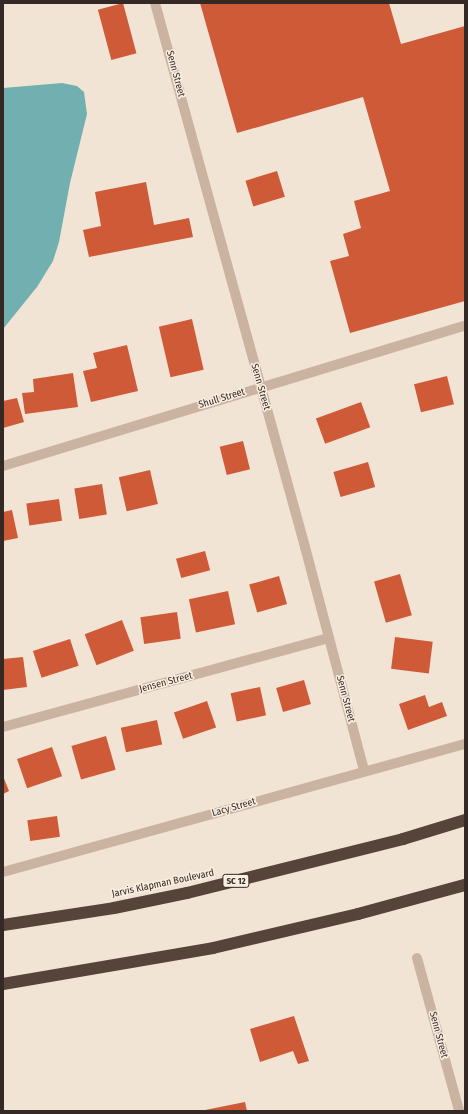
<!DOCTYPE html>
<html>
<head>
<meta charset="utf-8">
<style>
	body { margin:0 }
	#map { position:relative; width:468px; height:1114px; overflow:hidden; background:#f2e4d5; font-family:"Fira Sans Condensed",sans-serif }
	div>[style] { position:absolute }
	.water>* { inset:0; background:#72afb1 }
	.building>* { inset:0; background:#ce5a37; transform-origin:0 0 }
	.street>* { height:10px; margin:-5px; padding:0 5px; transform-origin:5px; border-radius:5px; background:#cab3a1 }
	.highway>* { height:12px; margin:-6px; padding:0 6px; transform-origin:6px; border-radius:6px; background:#56433a }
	span { translate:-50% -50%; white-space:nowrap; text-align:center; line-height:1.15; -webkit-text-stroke:3px #faeee1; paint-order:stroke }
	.shield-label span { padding:1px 3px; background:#faeee1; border:1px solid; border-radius:3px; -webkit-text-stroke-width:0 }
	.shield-label { font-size:9px; color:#342924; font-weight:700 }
	.street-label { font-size:10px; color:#342924 }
	.frame { position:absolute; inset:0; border:4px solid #342924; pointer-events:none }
</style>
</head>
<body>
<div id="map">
	<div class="water">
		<i style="clip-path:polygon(62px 83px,77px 86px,84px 92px,87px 114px,70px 183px,59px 242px,53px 261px,37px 287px,3px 329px,3px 88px)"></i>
	</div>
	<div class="building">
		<i style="left:123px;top:3px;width:52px;height:26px;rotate:75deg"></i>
		<i style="clip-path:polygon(200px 3px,389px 3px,401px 44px,465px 26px,465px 301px,350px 333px,330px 261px,349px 256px,343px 234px,361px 228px,354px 201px,390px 191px,363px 97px,237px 133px)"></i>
		<i style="left:277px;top:171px;width:27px;height:33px;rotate:73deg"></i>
		<i style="clip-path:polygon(146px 182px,154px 225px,189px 218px,193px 237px,89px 257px,83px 230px,101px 226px,95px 192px)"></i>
		<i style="left:192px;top:319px;width:52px;height:34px;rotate:77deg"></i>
		<i style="clip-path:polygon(127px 345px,138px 391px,91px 402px,83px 371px,97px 368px,93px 353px)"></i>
		<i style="clip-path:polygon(73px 373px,78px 407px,25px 414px,22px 393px,34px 392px,33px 379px)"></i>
		<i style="left:447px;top:376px;width:29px;height:34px;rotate:76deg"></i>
		<i style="clip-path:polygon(17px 398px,24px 422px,3px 428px,3px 401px)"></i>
		<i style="left:361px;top:402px;width:27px;height:48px;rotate:70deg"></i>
		<i style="left:243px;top:441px;width:29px;height:24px;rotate:76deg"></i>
		<i style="left:368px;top:462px;width:26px;height:36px;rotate:74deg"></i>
		<i style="left:150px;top:470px;width:35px;height:32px;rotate:77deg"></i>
		<i style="left:102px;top:484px;width:31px;height:28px;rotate:81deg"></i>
		<i style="left:59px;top:499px;width:22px;height:33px;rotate:82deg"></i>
		<i style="clip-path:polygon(12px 510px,18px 538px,3px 541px,3px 512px)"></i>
		<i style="left:205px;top:551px;width:20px;height:30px;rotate:75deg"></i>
		<i style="left:400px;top:574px;width:43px;height:27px;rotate:74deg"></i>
		<i style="left:279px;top:576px;width:29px;height:31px;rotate:74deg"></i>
		<i style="left:228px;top:591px;width:34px;height:40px;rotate:78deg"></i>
		<i style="left:177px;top:612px;width:27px;height:37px;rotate:82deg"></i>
		<i style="left:122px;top:620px;width:33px;height:40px;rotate:69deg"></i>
		<i style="left:395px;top:637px;width:38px;height:32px;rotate:7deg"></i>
		<i style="left:70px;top:639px;width:28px;height:39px;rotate:72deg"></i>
		<i style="clip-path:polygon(23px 657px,27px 687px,3px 690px,3px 659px)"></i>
		<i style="left:304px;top:680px;width:25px;height:29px;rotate:74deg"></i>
		<i style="left:260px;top:687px;width:29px;height:30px;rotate:78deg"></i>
		<i style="clip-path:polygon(425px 695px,429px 707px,442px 702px,447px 716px,408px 730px,399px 704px)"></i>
		<i style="left:207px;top:701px;width:28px;height:35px;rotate:71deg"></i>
		<i style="left:157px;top:720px;width:25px;height:37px;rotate:78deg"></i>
		<i style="left:106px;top:736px;width:35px;height:36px;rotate:74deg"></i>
		<i style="left:52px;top:747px;width:31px;height:37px;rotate:71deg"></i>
		<i style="clip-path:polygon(3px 776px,9px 791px,3px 794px)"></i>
		<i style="left:57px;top:816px;width:21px;height:30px;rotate:82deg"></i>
		<i style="clip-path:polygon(294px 1016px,309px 1061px,298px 1064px,293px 1051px,260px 1062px,250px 1029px)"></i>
		<i style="clip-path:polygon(245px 1102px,247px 1111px,205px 1111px,205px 1110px)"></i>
	</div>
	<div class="street">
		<i style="left:155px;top:3px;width:564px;rotate:74.58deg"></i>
		<i style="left:305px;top:547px;width:232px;rotate:75.2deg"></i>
		<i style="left:3px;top:466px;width:483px;rotate:-16.9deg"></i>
		<i style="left:3px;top:727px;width:338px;rotate:-15.3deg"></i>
		<i style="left:3px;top:872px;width:479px;rotate:-15.5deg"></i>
		<i style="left:417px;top:958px;width:159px;rotate:74.6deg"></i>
	</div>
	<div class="highway">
		<i style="left:3px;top:925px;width:112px;rotate:-8.7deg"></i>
		<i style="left:114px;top:908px;width:75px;rotate:-11.6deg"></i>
		<i style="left:187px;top:893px;width:223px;rotate:-14deg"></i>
		<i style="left:403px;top:839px;width:65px;rotate:-17deg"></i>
		<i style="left:3px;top:984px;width:213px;rotate:-9.7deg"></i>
		<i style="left:213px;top:948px;width:149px;rotate:-13.2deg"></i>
		<i style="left:358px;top:914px;width:111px;rotate:-15.2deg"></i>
	</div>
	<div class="shield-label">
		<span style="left:236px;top:881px">SC 12</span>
	</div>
	<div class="street-label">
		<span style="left:175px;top:74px;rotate:75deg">Senn Street</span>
		<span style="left:260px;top:387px;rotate:74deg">Senn Street</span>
		<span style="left:222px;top:399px;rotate:-17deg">Shull Street</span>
		<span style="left:166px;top:683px;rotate:-15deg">Jensen Street</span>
		<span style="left:345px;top:699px;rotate:75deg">Senn Street</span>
		<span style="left:234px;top:808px;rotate:-16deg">Lacy Street</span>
		<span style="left:163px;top:884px;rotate:-12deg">Jarvis Klapman Boulevard</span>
		<span style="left:438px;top:1035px;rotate:75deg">Senn Street</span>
	</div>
	<div class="frame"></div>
</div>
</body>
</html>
